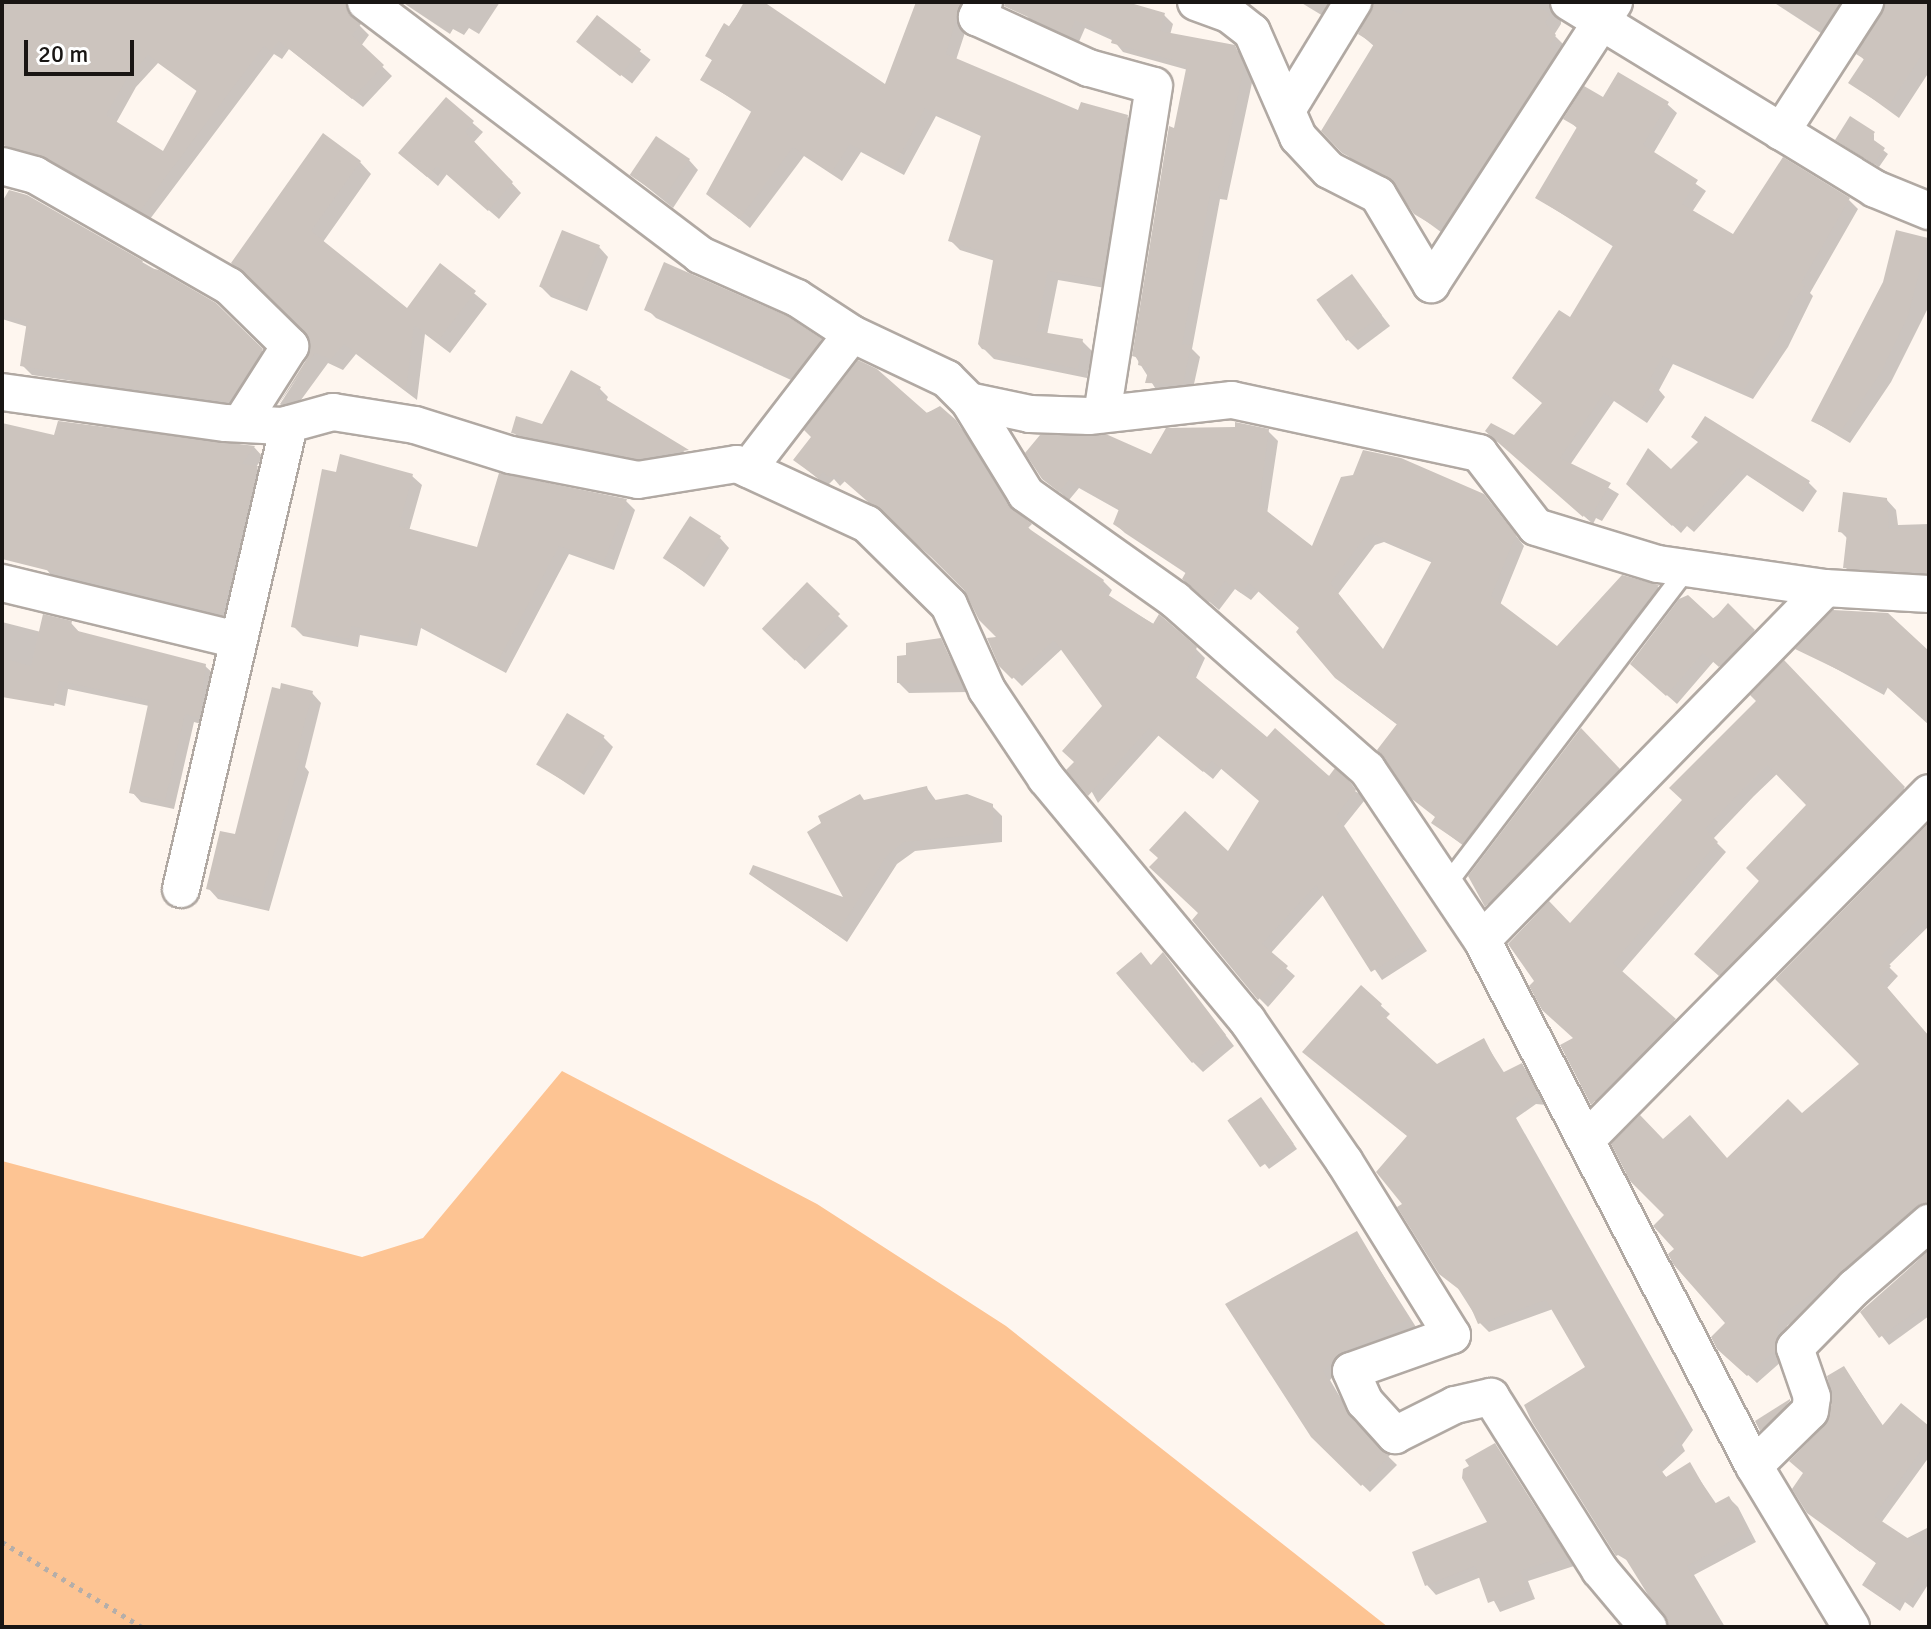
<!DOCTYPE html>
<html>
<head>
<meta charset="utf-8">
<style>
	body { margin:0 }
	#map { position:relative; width:1931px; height:1629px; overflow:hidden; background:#fef6ef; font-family:Signika,sans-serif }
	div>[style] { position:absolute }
	.green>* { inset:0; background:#fdc493 }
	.shadow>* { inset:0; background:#0003; transform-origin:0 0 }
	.building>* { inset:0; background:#ccc4be; transform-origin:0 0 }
	.path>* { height:5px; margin-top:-2.5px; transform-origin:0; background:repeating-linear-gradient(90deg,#b5aea9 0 4px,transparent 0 10px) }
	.roads { filter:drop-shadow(2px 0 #b1a9a3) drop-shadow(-2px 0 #b1a9a3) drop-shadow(0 2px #b1a9a3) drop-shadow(0 -2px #b1a9a3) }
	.lane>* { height:18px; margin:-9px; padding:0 9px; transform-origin:9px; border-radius:9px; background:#fff }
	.street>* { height:36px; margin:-18px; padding:0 18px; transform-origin:18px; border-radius:18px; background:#fff }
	span { translate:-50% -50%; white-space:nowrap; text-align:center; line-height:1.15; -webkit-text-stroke:6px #fff; paint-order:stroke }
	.frame { position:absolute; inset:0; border:4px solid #191614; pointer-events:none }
	.scale { position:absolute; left:24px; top:40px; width:110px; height:36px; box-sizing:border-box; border:4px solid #191614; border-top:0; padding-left:10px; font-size:24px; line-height:28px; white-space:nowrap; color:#191614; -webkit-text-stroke:6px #fff; paint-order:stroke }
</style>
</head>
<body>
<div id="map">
	<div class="green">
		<i style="clip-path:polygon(562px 1071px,817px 1204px,1006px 1326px,1388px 1627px,2px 1627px,2px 1161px,362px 1257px,423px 1238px)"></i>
	</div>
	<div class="shadow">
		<i style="clip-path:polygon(evenodd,2px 2px,350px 2px,356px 22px,369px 35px,361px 46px,392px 76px,363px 107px,289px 49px,282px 59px,274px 54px,150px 219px,57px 166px,2px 144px,2px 2px,158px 63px,198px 92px,164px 153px,116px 123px,136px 87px,158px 63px)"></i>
		<i style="clip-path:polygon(402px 2px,500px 2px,479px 34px,469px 28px,464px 35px,453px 29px,450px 34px)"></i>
		<i style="clip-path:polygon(746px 2px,759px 2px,886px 87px,918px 2px,975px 2px,956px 60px,1080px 112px,1127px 117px,1137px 127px,1111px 289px,1058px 280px,1047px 335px,1082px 341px,1092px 351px,1087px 378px,994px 359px,983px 348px,995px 261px,960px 250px,950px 240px,983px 137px,936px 116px,904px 175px,861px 152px,842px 181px,804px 156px,750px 228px,708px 193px,753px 113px,703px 80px,714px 62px,708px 56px)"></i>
		<i style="clip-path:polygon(1018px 2px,1119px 2px,1164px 15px,1173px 24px,1170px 35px,1234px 47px,1244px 57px,1253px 78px,1227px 200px,1220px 199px,1192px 349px,1200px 357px,1192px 393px,1157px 391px,1135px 356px,1188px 70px,1123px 52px,1114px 41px,1085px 28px,1078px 44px,1032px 23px)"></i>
		<i style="clip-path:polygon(1300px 2px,1348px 2px,1333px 22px)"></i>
		<i style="clip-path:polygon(1373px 2px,1561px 2px,1561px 24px,1554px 35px,1566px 47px,1445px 235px,1415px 213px,1396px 184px,1355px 163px,1324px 131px,1375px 47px,1360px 34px,1373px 13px)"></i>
		<i style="clip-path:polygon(1773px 2px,1858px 2px,1833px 41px)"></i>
		<i style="clip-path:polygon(1885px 2px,1929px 2px,1929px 72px,1899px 118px,1851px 83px,1865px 61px,1859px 54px,1885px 13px)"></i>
		<i style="left:597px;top:18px;width:68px;height:30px;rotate:38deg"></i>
		<i style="clip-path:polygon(446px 100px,483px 132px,474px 142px,521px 193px,499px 219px,447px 174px,438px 186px,411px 163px)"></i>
		<i style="clip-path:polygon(1604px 100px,1667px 104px,1677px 113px,1653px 154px,1706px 191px,1692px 212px,1733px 237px,1849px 200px,1858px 209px,1810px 293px,1813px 296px,1788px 347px,1753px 399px,1673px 364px,1659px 390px,1665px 397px,1647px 423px,1614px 401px,1570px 465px,1619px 494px,1602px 521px,1596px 518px,1593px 524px,1497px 440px,1515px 437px,1544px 403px,1571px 320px,1614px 247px,1537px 198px,1578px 129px,1566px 118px)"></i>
		<i style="clip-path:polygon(1874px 134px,1874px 143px,1888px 154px,1879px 167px,1842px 144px)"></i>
		<i style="clip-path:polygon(689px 160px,698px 170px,673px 208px,632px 175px)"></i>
		<i style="clip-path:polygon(360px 162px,371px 174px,323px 242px,407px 311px,441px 266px,487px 304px,450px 353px,425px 334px,417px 400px,356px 354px,343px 370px,328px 363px,290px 415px,280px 404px,310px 358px,312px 339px,233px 263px)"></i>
		<i style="clip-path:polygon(2px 206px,142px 262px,215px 304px,271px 360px,239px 411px,80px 389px,73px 381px,32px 375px,22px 365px,28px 327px,2px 319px)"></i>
		<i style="clip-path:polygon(1897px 234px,1929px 242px,1929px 306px,1891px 382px,1850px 443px,1813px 421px,1885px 283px)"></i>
		<i style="clip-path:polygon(599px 247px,608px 257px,587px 311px,551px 297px,541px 287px)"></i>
		<i style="clip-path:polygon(1352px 277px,1390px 326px,1358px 350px,1348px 340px)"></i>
		<i style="clip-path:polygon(647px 309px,820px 341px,829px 350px,802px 385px,656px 318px)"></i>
		<i style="clip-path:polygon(572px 373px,600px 389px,608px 397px,606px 401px,694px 458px,648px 466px,521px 440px,514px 433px,543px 426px)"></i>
		<i style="clip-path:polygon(940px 408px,965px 432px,1015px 513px,1037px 537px,1103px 581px,1112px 590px,1108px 597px,1196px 649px,1205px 658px,1195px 680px,1267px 740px,1360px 794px,1364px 801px,1344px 826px,1427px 951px,1382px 980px,1324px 894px,1270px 954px,1295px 976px,1268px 1007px,1259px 998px,1228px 855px,1261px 801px,1222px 768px,1213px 779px,1159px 735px,1098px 803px,1076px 763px,1104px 706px,1062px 649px,1022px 686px,1001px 665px,1001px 639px,966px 589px,893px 518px,845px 481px,840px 486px,834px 479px,827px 486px,795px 460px)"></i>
		<i style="clip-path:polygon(2px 425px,55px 437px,254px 447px,263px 457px,256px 467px,266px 478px,231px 622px,54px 579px,2px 511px)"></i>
		<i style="clip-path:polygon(evenodd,1268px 431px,1278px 441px,1267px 514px,1313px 550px,1343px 479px,1493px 506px,1524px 546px,1500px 605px,1558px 649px,1622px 577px,1658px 587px,1667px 596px,1472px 852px,1433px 823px,1437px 818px,1399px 726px,1347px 687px,1302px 628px,1259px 591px,1251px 600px,1235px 589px,1219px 610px,1193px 588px,1187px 574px,1125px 533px,1115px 524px,1120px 511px,1079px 488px,1069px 500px,1043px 478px,1268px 431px,1384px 542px,1433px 563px,1384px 651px,1338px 594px,1375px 545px,1384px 542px)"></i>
		<i style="clip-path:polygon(1700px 443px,1808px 482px,1817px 491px,1803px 512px,1747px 475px,1694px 532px,1687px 526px,1681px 533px,1637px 492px,1671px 472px)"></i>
		<i style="clip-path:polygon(412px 476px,422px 485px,409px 531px,478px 549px,626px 501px,635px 510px,614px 570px,569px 554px,506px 673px,421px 628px,417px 646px,360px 635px,358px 647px,303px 636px,294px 627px)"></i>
		<i style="clip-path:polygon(1886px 499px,1896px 510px,1898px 525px,1929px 524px,1929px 580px,1855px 577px,1845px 567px,1848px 539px,1840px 531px)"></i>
		<i style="clip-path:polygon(720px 538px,729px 548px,704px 587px,665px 558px)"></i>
		<i style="left:807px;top:585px;width:58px;height:61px;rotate:45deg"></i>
		<i style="clip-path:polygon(1729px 606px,1763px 641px,1730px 675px,1714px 661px,1677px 704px,1642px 673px)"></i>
		<i style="clip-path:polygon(2px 622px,41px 632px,71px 623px,81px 634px,205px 666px,215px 675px,208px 726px,194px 722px,174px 809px,141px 802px,132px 792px,149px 706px,68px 689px,65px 706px,2px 689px)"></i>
		<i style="clip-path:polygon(940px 640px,969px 692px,909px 693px,899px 683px)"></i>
		<i style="clip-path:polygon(1798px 648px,1929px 654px,1929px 723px,1888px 687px,1884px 695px)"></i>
		<i style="clip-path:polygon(1784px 663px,1913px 798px,1730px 984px,1706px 963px,1808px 805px,1778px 773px,1754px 796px,1713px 839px,1726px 852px,1621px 973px,1684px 1030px,1602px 1113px,1562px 1046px,1576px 1039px,1570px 925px,1684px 800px)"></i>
		<i style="clip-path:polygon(312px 693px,321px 703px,305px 767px,309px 772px,269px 911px,218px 899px,209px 889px)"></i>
		<i style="clip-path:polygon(1581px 731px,1628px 779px,1496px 915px,1477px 891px)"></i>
		<i style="clip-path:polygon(603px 737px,613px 747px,584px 795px,538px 764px)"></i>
		<i style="clip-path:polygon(927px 788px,937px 802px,992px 806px,1002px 816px,1002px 842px,915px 851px,897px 864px,847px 942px,751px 874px,847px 900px,865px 802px)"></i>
		<i style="clip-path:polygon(1929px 826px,1929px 926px,1888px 966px,1898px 976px,1887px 988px,1929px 1038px,1929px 1214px,1787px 1326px,1783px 1360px,1757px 1383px,1728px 1357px,1728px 1323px,1677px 1249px,1666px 1215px,1663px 1142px,1727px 1160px,1802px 1115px,1862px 1065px,1777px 979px)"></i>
		<i style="clip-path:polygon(1163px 954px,1234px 1046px,1203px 1072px,1193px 1062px,1152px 967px)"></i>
		<i style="clip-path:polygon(1361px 988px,1390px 1014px,1385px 1019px,1437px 1066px,1484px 1041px,1505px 1074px,1522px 1066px,1531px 1075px,1546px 1105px,1536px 1104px,1516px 1118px,1693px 1430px,1682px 1445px,1685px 1451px,1662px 1472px,1667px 1478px,1689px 1464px,1717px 1505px,1729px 1498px,1738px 1507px,1756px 1542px,1694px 1575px,1725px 1627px,1670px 1627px,1630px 1562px,1618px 1555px,1588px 1367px,1553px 1309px,1489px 1332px,1480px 1323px,1405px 1205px,1409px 1137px,1304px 1052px)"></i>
		<i style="clip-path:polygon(1265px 1104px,1297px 1149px,1269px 1169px,1229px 1119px)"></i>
		<i style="clip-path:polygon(1357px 1234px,1416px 1327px,1351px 1359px,1330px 1380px,1357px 1426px,1397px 1465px,1370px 1492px,1312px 1436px,1228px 1304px)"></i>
		<i style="clip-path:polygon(1929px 1250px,1929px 1316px,1889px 1345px,1863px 1312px)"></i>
		<i style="clip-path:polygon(1844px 1368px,1884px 1427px,1929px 1428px,1929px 1457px,1860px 1552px,1809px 1512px,1805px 1473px,1792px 1461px,1833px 1416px,1829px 1377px)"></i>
		<i style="clip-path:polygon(1790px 1402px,1799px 1410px,1771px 1439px,1757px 1422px)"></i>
		<i style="clip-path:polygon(1495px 1445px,1574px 1566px,1528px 1581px,1535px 1599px,1500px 1612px,1481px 1577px,1436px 1595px,1427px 1585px,1490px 1523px)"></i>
		<i style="clip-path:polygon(1929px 1527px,1929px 1583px,1913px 1608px,1905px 1602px,1900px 1611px,1864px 1585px,1878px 1565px,1870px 1557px)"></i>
	</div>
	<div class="building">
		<i style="clip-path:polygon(evenodd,2px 2px,345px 2px,361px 24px,352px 35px,384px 65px,352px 99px,279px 41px,271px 51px,264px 46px,140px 211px,45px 157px,2px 145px,2px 2px,148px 55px,197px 90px,163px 151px,106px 115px,127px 78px,148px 55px)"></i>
		<i style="clip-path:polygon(744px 2px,764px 2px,885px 84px,916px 2px,961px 2px,946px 54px,1078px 110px,1081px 102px,1128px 115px,1102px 280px,1048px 271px,1036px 331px,1083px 339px,1078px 369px,982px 349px,978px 344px,994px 255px,948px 241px,982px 132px,925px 108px,894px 167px,850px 144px,831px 173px,793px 147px,739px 219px,706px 194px,752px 110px,700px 80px,712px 60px,705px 56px,724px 23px,730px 27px)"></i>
		<i style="clip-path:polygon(1005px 2px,1127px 2px,1165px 13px,1160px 31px,1235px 45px,1244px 67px,1218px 191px,1211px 190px,1182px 344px,1191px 345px,1183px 384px,1145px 383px,1149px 368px,1138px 365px,1139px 358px,1132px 356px,1169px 126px,1174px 128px,1187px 64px,1111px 43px,1113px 36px,1075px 20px,1069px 36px,1004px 6px)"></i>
		<i style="clip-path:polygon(1374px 2px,1401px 14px,1409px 2px,1531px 2px,1550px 14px,1545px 23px,1556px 35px,1549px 47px,1555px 51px,1552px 59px,1445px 224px,1438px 220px,1434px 226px,1414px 214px,1388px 177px,1342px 153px,1321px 131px,1374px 44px,1358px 34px)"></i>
		<i style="clip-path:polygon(1776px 2px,1840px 2px,1821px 31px)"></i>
		<i style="clip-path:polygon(1886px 2px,1929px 2px,1929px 44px,1887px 108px,1848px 83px,1864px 59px,1856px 54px)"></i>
		<i style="left:597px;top:15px;width:56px;height:34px;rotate:38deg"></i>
		<i style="clip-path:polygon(1618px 72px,1669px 102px,1643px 145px,1698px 180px,1682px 204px,1733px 234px,1783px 157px,1850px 198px,1801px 283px,1805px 285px,1790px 307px,1779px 337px,1743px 391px,1663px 356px,1649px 381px,1657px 386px,1637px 415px,1604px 393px,1560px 458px,1611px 483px,1593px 513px,1586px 510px,1583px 517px,1485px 431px,1491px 423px,1514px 435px,1542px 403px,1512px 378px,1559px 310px,1570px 317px,1614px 244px,1535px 198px,1577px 127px,1563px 119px,1584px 86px,1603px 97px)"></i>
		<i style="clip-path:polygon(446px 97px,474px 121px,465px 132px,513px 182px,488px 211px,437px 166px,427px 177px,398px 153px)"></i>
		<i style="clip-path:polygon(1850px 116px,1875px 132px,1871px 138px,1885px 148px,1874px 164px,1835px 140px)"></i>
		<i style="clip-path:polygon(323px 133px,361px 161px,311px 231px,407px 308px,440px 263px,476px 291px,437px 342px,414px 325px,406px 391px,344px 344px,331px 359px,315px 353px,278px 405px,308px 357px,310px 340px,231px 263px)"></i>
		<i style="left:656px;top:136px;width:41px;height:47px;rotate:34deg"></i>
		<i style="clip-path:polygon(9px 190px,27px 195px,143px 261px,140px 266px,159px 270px,216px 303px,263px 349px,229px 402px,69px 380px,70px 374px,20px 366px,27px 321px,2px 314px,2px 202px)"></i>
		<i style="left:562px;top:230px;width:41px;height:61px;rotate:22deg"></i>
		<i style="clip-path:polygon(1896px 230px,1928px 238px,1908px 316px,1881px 372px,1839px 434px,1811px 421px,1883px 282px)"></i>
		<i style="clip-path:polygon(664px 262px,787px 316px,822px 339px,792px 377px,644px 310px)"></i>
		<i style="left:1352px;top:274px;width:51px;height:44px;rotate:54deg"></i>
		<i style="clip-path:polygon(858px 360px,877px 369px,927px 413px,940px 406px,956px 420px,1008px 505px,1032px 524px,1028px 528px,1104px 580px,1099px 589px,1153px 624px,1159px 614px,1197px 647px,1187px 670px,1267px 737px,1275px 728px,1329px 776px,1335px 768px,1351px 783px,1356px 790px,1336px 816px,1420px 942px,1371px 972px,1316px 885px,1262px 944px,1288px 966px,1258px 1000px,1192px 920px,1198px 913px,1149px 867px,1158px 858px,1149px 850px,1185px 811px,1228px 851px,1259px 801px,1212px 761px,1203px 772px,1149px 728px,1088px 796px,1066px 770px,1074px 762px,1062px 751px,1102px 706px,1054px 640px,1012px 679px,999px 666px,987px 638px,996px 637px,979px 620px,964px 590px,931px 557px,835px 473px,830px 478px,823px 472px,818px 478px,793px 460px,811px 437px,804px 430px)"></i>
		<i style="clip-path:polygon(571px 370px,601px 387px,597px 394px,689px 450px,638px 459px,511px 433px,516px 416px,542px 424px)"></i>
		<i style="clip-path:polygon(1705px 416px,1810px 481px,1797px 500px,1786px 500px,1738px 468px,1685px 526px,1678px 519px,1672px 526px,1626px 484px,1648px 448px,1671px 469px,1698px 442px,1691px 437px)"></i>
		<i style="clip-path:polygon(58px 421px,255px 446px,242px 464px,258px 466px,222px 614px,2px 559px,2px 423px,54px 435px)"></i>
		<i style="clip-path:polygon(evenodd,1235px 422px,1269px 429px,1259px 505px,1312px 546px,1341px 477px,1353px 475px,1363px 450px,1401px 458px,1484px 494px,1516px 535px,1491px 596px,1557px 646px,1622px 575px,1659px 585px,1462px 844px,1431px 823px,1435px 817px,1412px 799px,1377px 750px,1397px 724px,1335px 678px,1296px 632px,1299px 628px,1249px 583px,1241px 593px,1225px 581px,1209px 602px,1182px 579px,1186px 572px,1113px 524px,1119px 509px,1069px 480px,1059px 492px,1042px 479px,1025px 453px,1040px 435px,1108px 435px,1151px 454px,1166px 428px,1235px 427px,1235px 422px,1373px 534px,1433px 559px,1383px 649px,1330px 583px,1366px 536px,1373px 534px)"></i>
		<i style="clip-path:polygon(340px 454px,413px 474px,399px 526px,477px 547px,499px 473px,627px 499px,604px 562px,559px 546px,496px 665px,411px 620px,408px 638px,351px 626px,349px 639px,291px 627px,322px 469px,336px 472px)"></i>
		<i style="clip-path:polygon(1843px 492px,1887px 498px,1889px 529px,1929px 529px,1929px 573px,1843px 568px,1847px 533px,1838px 532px)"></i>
		<i style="left:690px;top:516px;width:37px;height:50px;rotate:33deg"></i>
		<i style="left:807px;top:582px;width:46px;height:65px;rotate:44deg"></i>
		<i style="clip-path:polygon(1688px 595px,1714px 619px,1728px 603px,1755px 630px,1719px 667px,1703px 653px,1666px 696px,1630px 664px,1679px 599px)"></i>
		<i style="clip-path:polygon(1833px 610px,1888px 613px,1929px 651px,1929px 725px,1878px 679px,1874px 687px,1795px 649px)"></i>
		<i style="clip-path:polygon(43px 614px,72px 621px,70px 629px,206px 664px,199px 718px,185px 714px,165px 801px,129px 793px,149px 700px,59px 681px,54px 706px,2px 697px,2px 658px,31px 666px)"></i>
		<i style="clip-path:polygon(941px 638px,961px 683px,897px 683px,897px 656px,906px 655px,906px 643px)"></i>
		<i style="clip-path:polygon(1784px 660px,1905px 787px,1719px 976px,1694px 954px,1759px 881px,1746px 868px,1806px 805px,1767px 765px,1745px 787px,1705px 829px,1718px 842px,1613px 963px,1676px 1019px,1591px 1105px,1560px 1045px,1573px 1038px,1542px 1010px,1529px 986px,1534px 981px,1508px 944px,1549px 901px,1570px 923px,1682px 800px,1669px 788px,1756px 701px,1750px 695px)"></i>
		<i style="clip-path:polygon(281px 683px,313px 691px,295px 759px,300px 760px,260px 902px,206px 889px,220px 831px,235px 834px,272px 687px,280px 689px)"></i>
		<i style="left:567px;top:713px;width:44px;height:60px;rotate:31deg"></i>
		<i style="clip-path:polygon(1581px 728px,1620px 769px,1485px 907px,1468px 876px)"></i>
		<i style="clip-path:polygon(927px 786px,930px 801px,967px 794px,993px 804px,993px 833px,904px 842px,888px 854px,836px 934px,749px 874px,753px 865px,843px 897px,807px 832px,821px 823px,818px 816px,860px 794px,864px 800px)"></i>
		<i style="clip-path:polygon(1929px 823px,1929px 909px,1881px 956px,1891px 966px,1879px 978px,1929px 1036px,1929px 1203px,1915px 1207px,1831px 1281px,1779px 1317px,1775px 1350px,1747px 1376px,1717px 1349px,1711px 1337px,1725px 1323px,1673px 1264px,1668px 1254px,1674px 1249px,1653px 1226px,1664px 1215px,1630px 1181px,1611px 1144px,1640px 1115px,1663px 1139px,1690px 1115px,1727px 1158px,1788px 1099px,1802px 1113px,1859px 1064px,1775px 979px)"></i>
		<i style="clip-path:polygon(1141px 952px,1151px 965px,1163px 952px,1226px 1035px,1192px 1063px,1116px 973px)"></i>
		<i style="clip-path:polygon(1361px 985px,1382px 1004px,1378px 1010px,1437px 1064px,1484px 1038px,1502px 1073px,1522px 1063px,1539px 1096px,1530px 1100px,1526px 1096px,1509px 1109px,1686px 1420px,1674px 1435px,1678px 1441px,1655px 1462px,1666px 1477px,1690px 1462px,1714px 1504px,1729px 1496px,1748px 1532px,1687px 1566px,1723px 1627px,1668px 1627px,1622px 1553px,1616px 1556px,1532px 1422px,1524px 1405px,1585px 1367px,1546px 1300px,1478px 1324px,1465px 1294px,1439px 1274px,1397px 1207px,1402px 1204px,1376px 1172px,1407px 1136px,1302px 1052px)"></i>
		<i style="left:1261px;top:1097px;width:57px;height:41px;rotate:55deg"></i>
		<i style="clip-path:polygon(1357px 1231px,1409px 1319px,1343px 1352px,1323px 1371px,1349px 1416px,1390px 1455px,1361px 1486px,1311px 1437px,1225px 1304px)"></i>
		<i style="clip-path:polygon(1929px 1251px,1929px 1302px,1879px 1338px,1860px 1312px)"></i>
		<i style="clip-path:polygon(1844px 1366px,1882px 1426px,1901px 1403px,1929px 1426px,1929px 1440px,1874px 1516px,1924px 1549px,1921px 1556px,1929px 1562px,1904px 1600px,1896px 1595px,1890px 1604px,1862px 1585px,1876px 1563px,1807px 1513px,1792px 1489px,1803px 1473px,1789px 1461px,1825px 1425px,1833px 1400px,1827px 1376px)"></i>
		<i style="clip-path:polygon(1790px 1399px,1790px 1401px,1760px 1431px,1755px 1421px)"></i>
		<i style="clip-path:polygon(1495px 1443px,1566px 1556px,1520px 1571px,1526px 1589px,1488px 1603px,1475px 1566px,1425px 1586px,1412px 1552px,1487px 1522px,1462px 1478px,1463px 1469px,1469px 1466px,1465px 1460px)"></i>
	</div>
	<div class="path">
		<i style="left:2px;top:1542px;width:164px;rotate:31.3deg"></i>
	</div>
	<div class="roads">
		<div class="lane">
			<i style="left:1444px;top:888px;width:400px;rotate:-52.7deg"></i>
		</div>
		<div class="street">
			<i style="left:366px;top:2px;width:419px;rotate:37.1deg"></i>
			<i style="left:700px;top:255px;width:106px;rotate:23.9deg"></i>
			<i style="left:797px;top:298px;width:66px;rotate:33.2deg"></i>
			<i style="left:852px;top:334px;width:105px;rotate:25.3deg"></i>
			<i style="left:947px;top:379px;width:31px;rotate:45deg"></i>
			<i style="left:969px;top:401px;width:109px;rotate:58.5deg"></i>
			<i style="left:1026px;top:494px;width:183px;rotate:35.4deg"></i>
			<i style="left:1175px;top:600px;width:256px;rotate:41.4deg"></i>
			<i style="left:1367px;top:769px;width:206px;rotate:56.1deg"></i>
			<i style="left:1482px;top:940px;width:592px;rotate:62.66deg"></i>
			<i style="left:1754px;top:1466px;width:188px;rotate:58.9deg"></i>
			<i style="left:984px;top:2px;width:17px;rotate:115deg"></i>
			<i style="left:977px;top:17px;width:123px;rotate:24.5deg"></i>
			<i style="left:1089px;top:68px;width:67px;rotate:15.5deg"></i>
			<i style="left:1154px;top:86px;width:332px;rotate:99deg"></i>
			<i style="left:1196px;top:2px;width:35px;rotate:20deg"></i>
			<i style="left:1229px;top:14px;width:29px;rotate:38deg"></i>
			<i style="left:1252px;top:32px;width:115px;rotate:66.3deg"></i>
			<i style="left:1298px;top:137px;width:45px;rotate:46.8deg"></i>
			<i style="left:1329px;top:170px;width:55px;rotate:27deg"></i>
			<i style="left:1378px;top:195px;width:104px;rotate:59.2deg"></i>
			<i style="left:1431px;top:284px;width:336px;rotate:-57deg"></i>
			<i style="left:1569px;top:2px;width:359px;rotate:31.4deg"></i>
			<i style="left:1875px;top:189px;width:58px;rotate:22.2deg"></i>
			<i style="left:1287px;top:110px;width:127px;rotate:-58.6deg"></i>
			<i style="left:1781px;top:132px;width:155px;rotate:-57.1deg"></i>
			<i style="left:2px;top:166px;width:34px;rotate:15deg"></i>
			<i style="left:35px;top:175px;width:224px;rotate:29.8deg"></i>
			<i style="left:229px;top:286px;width:86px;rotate:44.5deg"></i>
			<i style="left:290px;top:346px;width:91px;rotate:122.5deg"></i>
			<i style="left:2px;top:392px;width:226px;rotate:7.9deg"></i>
			<i style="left:226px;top:423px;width:56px;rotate:3.1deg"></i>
			<i style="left:282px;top:426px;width:53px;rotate:-15.4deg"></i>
			<i style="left:333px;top:412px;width:83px;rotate:9deg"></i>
			<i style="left:415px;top:425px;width:101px;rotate:17.4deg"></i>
			<i style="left:511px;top:455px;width:129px;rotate:11.1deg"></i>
			<i style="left:638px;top:480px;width:100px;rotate:-9.2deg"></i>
			<i style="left:737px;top:464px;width:143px;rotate:24.8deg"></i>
			<i style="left:867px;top:524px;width:115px;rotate:44.6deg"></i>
			<i style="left:949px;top:605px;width:93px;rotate:65.9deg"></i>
			<i style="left:987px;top:690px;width:106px;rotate:56.2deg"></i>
			<i style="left:1046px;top:778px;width:315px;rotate:50.3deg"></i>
			<i style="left:1247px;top:1020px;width:171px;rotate:55.5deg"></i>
			<i style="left:1344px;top:1161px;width:205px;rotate:58.2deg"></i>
			<i style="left:1452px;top:1335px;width:107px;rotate:160.4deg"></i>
			<i style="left:1351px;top:1371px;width:34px;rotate:66deg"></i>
			<i style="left:1365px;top:1402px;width:45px;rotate:47.7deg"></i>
			<i style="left:1395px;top:1435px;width:67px;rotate:-26.6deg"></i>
			<i style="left:1455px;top:1405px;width:37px;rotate:-13deg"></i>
			<i style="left:1491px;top:1397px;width:204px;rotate:57.8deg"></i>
			<i style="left:1600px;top:1570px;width:75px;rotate:49.9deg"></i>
			<i style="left:969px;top:401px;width:62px;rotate:12deg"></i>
			<i style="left:1030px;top:414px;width:59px;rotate:1.9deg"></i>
			<i style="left:1089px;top:416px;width:144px;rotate:-6.4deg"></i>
			<i style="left:1232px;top:400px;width:253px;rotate:12.1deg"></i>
			<i style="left:1479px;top:453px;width:93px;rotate:52.4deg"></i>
			<i style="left:1536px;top:527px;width:127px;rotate:16.9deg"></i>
			<i style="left:1658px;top:564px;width:169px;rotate:8.2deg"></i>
			<i style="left:1825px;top:588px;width:104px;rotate:3.3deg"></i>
			<i style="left:748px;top:469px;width:170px;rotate:-52.4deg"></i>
			<i style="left:2px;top:583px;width:243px;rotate:13.6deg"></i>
			<i style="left:181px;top:889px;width:477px;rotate:-76.9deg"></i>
			<i style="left:1482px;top:940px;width:491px;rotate:-45.7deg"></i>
			<i style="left:1586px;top:1140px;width:488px;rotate:-45.3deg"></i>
			<i style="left:1754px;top:1466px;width:78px;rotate:-44.5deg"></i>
			<i style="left:1810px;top:1411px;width:14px;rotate:-82deg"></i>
			<i style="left:1812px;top:1397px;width:52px;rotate:-109.1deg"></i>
			<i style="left:1795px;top:1348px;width:86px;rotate:-45.5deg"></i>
			<i style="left:1855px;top:1287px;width:98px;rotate:-40.9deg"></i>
		</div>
	</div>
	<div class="frame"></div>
	<div class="scale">20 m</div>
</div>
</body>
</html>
